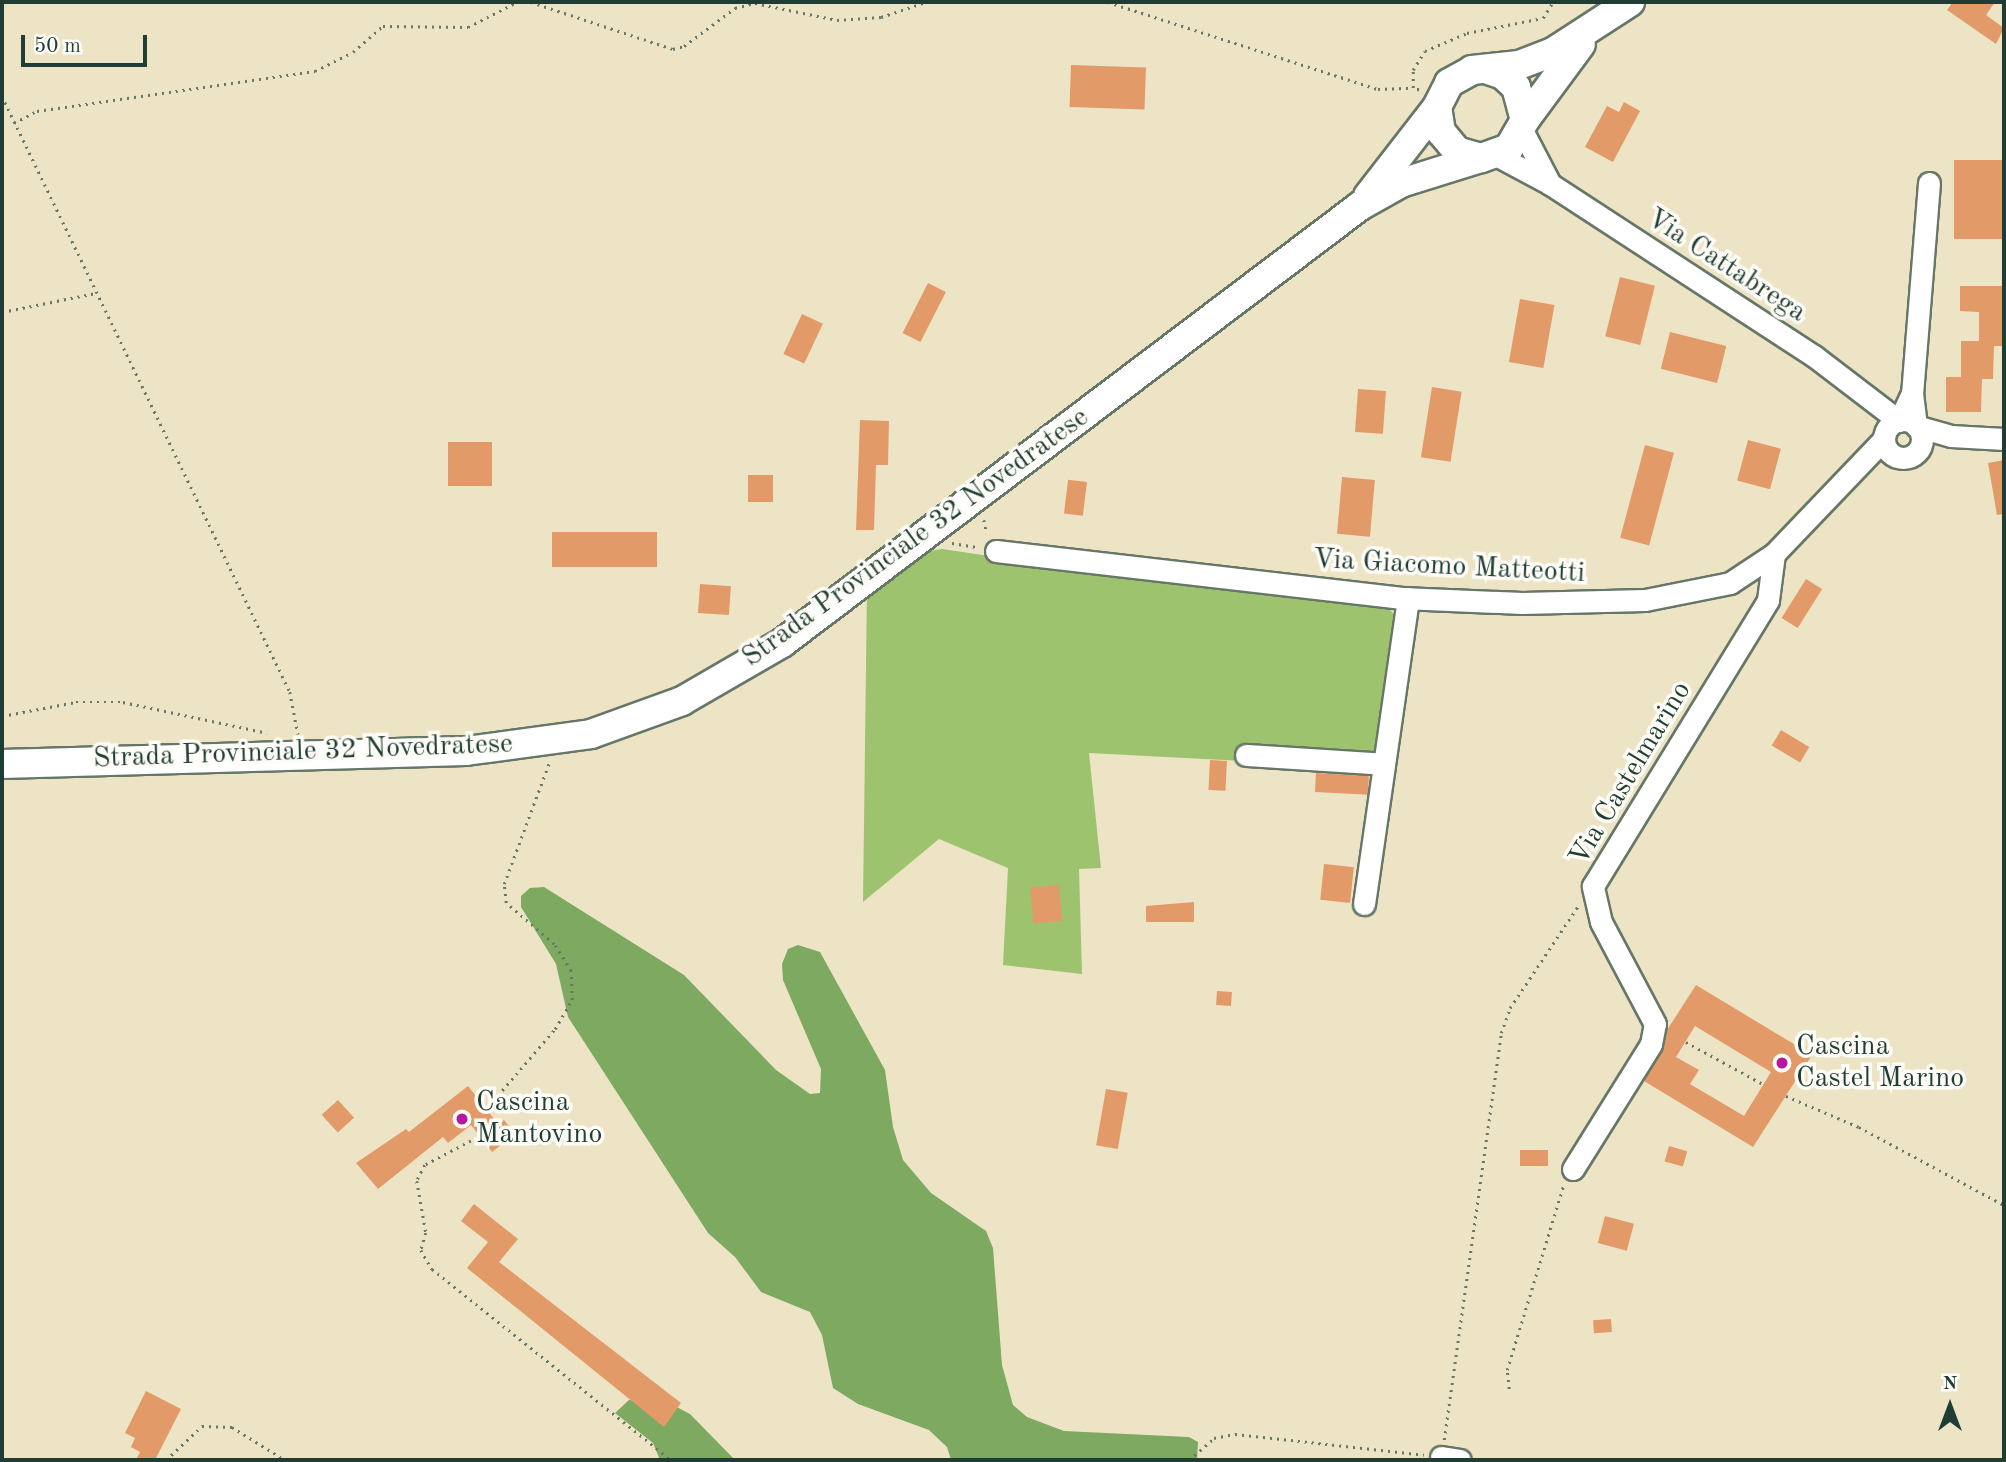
<!DOCTYPE html>
<html>
<head>
<meta charset="utf-8">
<style>
	body { margin:0 }
	#map { position:relative; width:2006px; height:1462px; overflow:hidden; background:#ede4c5; font-family:"Old Standard TT",serif }
	div>[style] { position:absolute }
	.green>* { inset:0; background:#9dc36e }
	.forest>* { inset:0; background:#7ea961 }
	.building>* { inset:0; background:#e39a69; transform-origin:0 0 }
	.path>* { height:2.5px; margin-top:-1.25px; transform-origin:0; background:repeating-linear-gradient(90deg,#677767 0 2px,transparent 0 7px) }
	.roads { filter:drop-shadow(2px 0 #677767) drop-shadow(-2px 0 #677767) drop-shadow(0 2px #677767) drop-shadow(0 -2px #677767) }
	.minor>* { height:21px; margin:-10.5px; padding:0 10.5px; transform-origin:10.5px; border-radius:10.5px; background:#fff }
	.minor>.ring { margin:-10.5px; padding:0; box-sizing:content-box; background:none; border:21px solid #fff; border-radius:50% }
	.major>* { height:28px; margin:-14px; padding:0 14px; transform-origin:14px; border-radius:14px; background:#fff }
	.dots>* { width:19px; height:19px; translate:-50% -50%; box-sizing:border-box; border:4px solid #fdfcf7; border-radius:50% }
	span { translate:-50% -50%; white-space:nowrap; text-align:center; line-height:1.15; -webkit-text-stroke:7px #fdfcf7; paint-order:stroke }
	.street-label { font-size:28px; color:#1f3d34 }
	.poi-label { font-size:28px; color:#1f3d34 }
	.left { translate:0 -50%; text-align:left }
	.frame { position:absolute; inset:0; border:4px solid #1f3d34; pointer-events:none }
	.north { position:absolute; left:1915px; top:1371px; width:70px; height:70px; -webkit-text-stroke:5px #fdfcf7; paint-order:stroke; rotate:0deg; font-size:19px; font-weight:700; line-height:28px; text-align:center; color:#1f3d34 }
	.north::after { content:''; display:block; margin:auto; width:24px; height:32px; background:#1f3d34; clip-path:polygon(50% 0,100% 100%,50% 72%,0 100%) }
	.scale { position:absolute; left:21px; top:35px; width:126px; height:32px; box-sizing:border-box; border:4px solid #1f3d34; border-top:0; padding-left:9px; font-size:21px; line-height:24px; white-space:nowrap; color:#1f3d34; -webkit-text-stroke:5px #fdfcf7; paint-order:stroke }
</style>
</head>
<body>
<div id="map">
	<div class="green">
		<i style="clip-path:polygon(942px 549px,1124px 576px,1387px 605px,1397px 619px,1376px 768px,1089px 753px,1101px 868px,1079px 869px,1082px 974px,1003px 965px,1008px 868px,939px 839px,863px 902px,867px 588px,922px 552px)"></i>
	</div>
	<div class="forest">
		<i style="clip-path:polygon(544px 887px,684px 975px,776px 1070px,810px 1094px,820px 1093px,821px 1069px,783px 980px,782px 964px,788px 949px,798px 945px,820px 952px,885px 1070px,893px 1127px,903px 1160px,931px 1193px,986px 1231px,993px 1248px,1002px 1365px,1013px 1405px,1027px 1417px,1064px 1431px,1189px 1437px,1198px 1442px,1197px 1460px,951px 1460px,947px 1447px,929px 1430px,858px 1404px,833px 1388px,822px 1335px,810px 1312px,761px 1292px,735px 1257px,708px 1233px,568px 1017px,556px 964px,521px 907px,521px 896px,530px 888px)"></i>
		<i style="clip-path:polygon(629px 1400px,671px 1404px,690px 1414px,735px 1460px,660px 1460px,653px 1443px,615px 1413px)"></i>
	</div>
	<div class="building">
		<i style="clip-path:polygon(1953px 2px,1995px 2px,1986px 15px,2004px 28px,1996px 44px,1947px 10px)"></i>
		<i style="left:1071px;top:65px;width:75px;height:42px;rotate:2deg"></i>
		<i style="clip-path:polygon(1624px 102px,1640px 111px,1613px 162px,1585px 147px,1607px 106px,1619px 112px)"></i>
		<i style="left:1954px;top:160px;width:50px;height:79px"></i>
		<i style="left:1620px;top:277px;width:36px;height:61px;rotate:14deg"></i>
		<i style="left:928px;top:283px;width:20px;height:56px;rotate:27deg"></i>
		<i style="clip-path:polygon(1960px 286px,2002px 286px,2002px 346px,1994px 346px,1993px 379px,1982px 379px,1981px 412px,1946px 412px,1946px 377px,1961px 377px,1961px 341px,1979px 341px,1979px 312px,1960px 311px)"></i>
		<i style="left:1520px;top:299px;width:35px;height:64px;rotate:10deg"></i>
		<i style="left:802px;top:314px;width:23px;height:44px;rotate:25deg"></i>
		<i style="left:1670px;top:332px;width:58px;height:38px;rotate:14deg"></i>
		<i style="left:1432px;top:387px;width:30px;height:71px;rotate:9deg"></i>
		<i style="left:1358px;top:389px;width:28px;height:43px;rotate:4deg"></i>
		<i style="clip-path:polygon(860px 420px,889px 421px,888px 465px,876px 465px,874px 530px,856px 530px)"></i>
		<i style="left:1748px;top:440px;width:34px;height:42px;rotate:15deg"></i>
		<i style="left:448px;top:442px;width:44px;height:44px"></i>
		<i style="left:1645px;top:445px;width:30px;height:96px;rotate:15deg"></i>
		<i style="clip-path:polygon(2004px 460px,2004px 514px,1997px 515px,1988px 463px)"></i>
		<i style="left:748px;top:475px;width:25px;height:27px"></i>
		<i style="left:1342px;top:477px;width:33px;height:57px;rotate:5deg"></i>
		<i style="left:1087px;top:482px;width:34px;height:19px;rotate:97deg"></i>
		<i style="left:552px;top:532px;width:105px;height:35px"></i>
		<i style="left:1806px;top:579px;width:19px;height:46px;rotate:32deg"></i>
		<i style="left:700px;top:584px;width:31px;height:29px;rotate:4deg"></i>
		<i style="left:1781px;top:730px;width:33px;height:18px;rotate:31deg"></i>
		<i style="left:1210px;top:760px;width:17px;height:30px;rotate:3deg"></i>
		<i style="left:1316px;top:773px;width:53px;height:19px;rotate:3deg"></i>
		<i style="left:1324px;top:864px;width:30px;height:36px;rotate:6deg"></i>
		<i style="left:1059px;top:885px;width:36px;height:29px;rotate:85deg"></i>
		<i style="clip-path:polygon(1194px 902px,1194px 922px,1146px 922px,1146px 906px)"></i>
		<i style="clip-path:polygon(evenodd,1696px 985px,1812px 1055px,1753px 1147px,1644px 1081px,1662px 1051px,1667px 1030px,1696px 985px,1695px 1026px,1771px 1072px,1744px 1116px,1690px 1084px,1699px 1070px,1676px 1057px,1695px 1026px)"></i>
		<i style="left:1217px;top:991px;width:15px;height:14px;rotate:4deg"></i>
		<i style="clip-path:polygon(468px 1086px,499px 1125px,504px 1120px,515px 1134px,492px 1152px,471px 1125px,448px 1143px,443px 1137px,378px 1189px,356px 1163px,406px 1129px,409px 1132px)"></i>
		<i style="left:1106px;top:1089px;width:22px;height:57px;rotate:10deg"></i>
		<i style="left:338px;top:1100px;width:24px;height:22px;rotate:48deg"></i>
		<i style="left:1669px;top:1146px;width:19px;height:16px;rotate:16deg"></i>
		<i style="left:1548px;top:1150px;width:16px;height:28px;rotate:90deg"></i>
		<i style="clip-path:polygon(474px 1204px,518px 1239px,499px 1262px,681px 1403px,664px 1427px,467px 1268px,488px 1242px,461px 1221px)"></i>
		<i style="left:1605px;top:1216px;width:30px;height:28px;rotate:15deg"></i>
		<i style="left:1611px;top:1319px;width:13px;height:18px;rotate:86deg"></i>
		<i style="clip-path:polygon(146px 1391px,181px 1409px,155px 1460px,136px 1460px,140px 1452px,131px 1447px,135px 1438px,125px 1433px)"></i>
	</div>
	<div class="path">
		<i style="left:531px;top:2px;width:150px;rotate:18.3deg"></i>
		<i style="left:673px;top:49px;width:11px;rotate:-15deg"></i>
		<i style="left:684px;top:46px;width:64px;rotate:-36.7deg"></i>
		<i style="left:735px;top:8px;width:21px;rotate:-14deg"></i>
		<i style="left:755px;top:3px;width:84px;rotate:11.7deg"></i>
		<i style="left:837px;top:20px;width:44px;rotate:-3.9deg"></i>
		<i style="left:881px;top:17px;width:47px;rotate:-18.4deg"></i>
		<i style="left:1108px;top:2px;width:284px;rotate:17.9deg"></i>
		<i style="left:1378px;top:89px;width:35px;rotate:-2deg"></i>
		<i style="left:1419px;top:90px;width:6px;rotate:-162deg"></i>
		<i style="left:1413px;top:88px;width:18px;rotate:-90deg"></i>
		<i style="left:1413px;top:70px;width:22px;rotate:-58deg"></i>
		<i style="left:1425px;top:51px;width:46px;rotate:-23.2deg"></i>
		<i style="left:1467px;top:33px;width:77px;rotate:-11.2deg"></i>
		<i style="left:1543px;top:18px;width:19px;rotate:-58deg"></i>
		<i style="left:2px;top:96px;width:662px;rotate:64.21deg"></i>
		<i style="left:290px;top:692px;width:43px;rotate:79.2deg"></i>
		<i style="left:14px;top:123px;width:26px;rotate:-28deg"></i>
		<i style="left:37px;top:111px;width:281px;rotate:-8.2deg"></i>
		<i style="left:315px;top:71px;width:42px;rotate:-26.6deg"></i>
		<i style="left:353px;top:52px;width:40px;rotate:-41deg"></i>
		<i style="left:383px;top:26px;width:85px;rotate:0.7deg"></i>
		<i style="left:468px;top:27px;width:55px;rotate:-27deg"></i>
		<i style="left:2px;top:312px;width:96px;rotate:-11.4deg"></i>
		<i style="left:984px;top:520px;width:14px;rotate:78deg"></i>
		<i style="left:952px;top:543px;width:25px;rotate:9deg"></i>
		<i style="left:2px;top:716px;width:75px;rotate:-10.7deg"></i>
		<i style="left:76px;top:702px;width:47px"></i>
		<i style="left:123px;top:702px;width:147px;rotate:12.1deg"></i>
		<i style="left:1686px;top:1042px;width:88px;rotate:28.6deg"></i>
		<i style="left:1786px;top:1096px;width:79px;rotate:23deg"></i>
		<i style="left:1859px;top:1127px;width:165px;rotate:28.3deg"></i>
		<i style="left:493px;top:1101px;width:95px;rotate:-49.3deg"></i>
		<i style="left:555px;top:1029px;width:34px;rotate:-60deg"></i>
		<i style="left:572px;top:1000px;width:29px;rotate:-92deg"></i>
		<i style="left:571px;top:971px;width:32px;rotate:-122deg"></i>
		<i style="left:554px;top:944px;width:63px;rotate:-139.5deg"></i>
		<i style="left:506px;top:903px;width:19px;rotate:-96deg"></i>
		<i style="left:504px;top:884px;width:129px;rotate:-69.6deg"></i>
		<i style="left:471px;top:1141px;width:52px;rotate:152.4deg"></i>
		<i style="left:425px;top:1165px;width:18px;rotate:117deg"></i>
		<i style="left:417px;top:1181px;width:53px;rotate:80.2deg"></i>
		<i style="left:426px;top:1233px;width:18px;rotate:106deg"></i>
		<i style="left:421px;top:1250px;width:22px;rotate:60deg"></i>
		<i style="left:432px;top:1269px;width:306px;rotate:38.6deg"></i>
		<i style="left:1509px;top:1389px;width:19px;rotate:-96deg"></i>
		<i style="left:1507px;top:1370px;width:195px;rotate:-73deg"></i>
		<i style="left:1444px;top:1440px;width:411px;rotate:-82deg"></i>
		<i style="left:1501px;top:1033px;width:27px;rotate:-70deg"></i>
		<i style="left:1510px;top:1008px;width:123px;rotate:-56.3deg"></i>
		<i style="left:166px;top:1460px;width:50px;rotate:-43.4deg"></i>
		<i style="left:202px;top:1426px;width:30px;rotate:2deg"></i>
		<i style="left:232px;top:1427px;width:62px;rotate:31.9deg"></i>
		<i style="left:1189px;top:1460px;width:33px;rotate:-41deg"></i>
		<i style="left:1214px;top:1438px;width:21px;rotate:-11deg"></i>
		<i style="left:1235px;top:1434px;width:190px;rotate:6.3deg"></i>
	</div>
	<div class="roads">
		<div class="minor">
			<i style="left:1522px;top:130px;width:61px;rotate:62.6deg"></i>
			<i style="left:1496px;top:155px;width:61px;rotate:28.2deg"></i>
			<i style="left:1550px;top:184px;width:315px;rotate:33.1deg"></i>
			<i style="left:1814px;top:356px;width:107px;rotate:37.4deg"></i>
			<i style="left:1899px;top:421px;width:31px;rotate:-65deg"></i>
			<i style="left:1929px;top:183px;width:211px;rotate:94.6deg"></i>
			<i style="left:1912px;top:393px;width:33px;rotate:83deg"></i>
			<i style="left:1916px;top:426px;width:36px;rotate:16deg"></i>
			<i style="left:1951px;top:436px;width:53px;rotate:3.2deg"></i>
			<i class="ring" style="left:1884px;top:420px;width:17px;height:17px"></i>
			<i style="left:996px;top:551px;width:409px;rotate:6.6deg"></i>
			<i style="left:1402px;top:598px;width:120px;rotate:2.4deg"></i>
			<i style="left:1522px;top:603px;width:123px;rotate:-1.4deg"></i>
			<i style="left:1645px;top:600px;width:87px;rotate:-11.3deg"></i>
			<i style="left:1730px;top:583px;width:53px;rotate:-33.4deg"></i>
			<i style="left:1774px;top:554px;width:159px;rotate:-46.3deg"></i>
			<i style="left:1246px;top:755px;width:138px;rotate:3.7deg"></i>
			<i style="left:1364px;top:904px;width:309px;rotate:-81.8deg"></i>
			<i style="left:1573px;top:1169px;width:147px;rotate:-58deg"></i>
			<i style="left:1651px;top:1044px;width:20px;rotate:-79deg"></i>
			<i style="left:1655px;top:1024px;width:115px;rotate:-117.9deg"></i>
			<i style="left:1601px;top:922px;width:37px;rotate:-103deg"></i>
			<i style="left:1593px;top:886px;width:335px;rotate:-58.5deg"></i>
			<i style="left:1768px;top:600px;width:46px;rotate:-82.6deg"></i>
			<i style="left:1441px;top:1457px;width:19px;rotate:9deg"></i>
		</div>
		<div class="major">
			<i style="left:1485px;top:69px;width:19px;rotate:18deg"></i>
			<i style="left:1503px;top:75px;width:18px;rotate:43deg"></i>
			<i style="left:1516px;top:87px;width:34px;rotate:75deg"></i>
			<i style="left:1525px;top:120px;width:32px;rotate:120deg"></i>
			<i style="left:1509px;top:148px;width:30px;rotate:160deg"></i>
			<i style="left:1481px;top:158px;width:25px;rotate:-164deg"></i>
			<i style="left:1457px;top:151px;width:25px;rotate:-130deg"></i>
			<i style="left:1441px;top:132px;width:25px;rotate:-99deg"></i>
			<i style="left:1437px;top:107px;width:27px;rotate:-63deg"></i>
			<i style="left:1449px;top:83px;width:26px;rotate:-29deg"></i>
			<i style="left:1472px;top:70px;width:47px;rotate:-6.1deg"></i>
			<i style="left:1519px;top:65px;width:36px;rotate:-21deg"></i>
			<i style="left:1553px;top:52px;width:92px;rotate:-33deg"></i>
			<i style="left:1525px;top:120px;width:94px;rotate:-53.6deg"></i>
			<i style="left:1368px;top:196px;width:113px;rotate:-52.2deg"></i>
			<i style="left:2px;top:764px;width:464px;rotate:-1.6deg"></i>
			<i style="left:466px;top:751px;width:126px;rotate:-7.7deg"></i>
			<i style="left:591px;top:734px;width:97px;rotate:-19.9deg"></i>
			<i style="left:682px;top:701px;width:116px;rotate:-30.1deg"></i>
			<i style="left:782px;top:643px;width:725px;rotate:-37.09deg"></i>
			<i style="left:1360px;top:206px;width:47px;rotate:-29.3deg"></i>
			<i style="left:1401px;top:183px;width:84px;rotate:-17.4deg"></i>
		</div>
	</div>
	<div class="dots">
		<i style="left:1782px;top:1063px;background:#b5179e"></i>
		<i style="left:462px;top:1119px;background:#b5179e"></i>
	</div>
	<div class="street-label">
		<span style="left:1726px;top:266px;rotate:33deg">Via Cattabrega</span>
		<span style="left:916px;top:538px;rotate:-36deg">Strada Provinciale 32 Novedratese</span>
		<span style="left:1449px;top:567px;rotate:3deg">Via Giacomo Matteotti</span>
		<span style="left:303px;top:752px;rotate:-2deg">Strada Provinciale 32 Novedratese</span>
		<span style="left:1631px;top:774px;rotate:-59deg">Via Castelmarino</span>
	</div>
	<div class="poi-label">
		<span class="left" style="left:1796px;top:1063px">Cascina<br>Castel Marino</span>
		<span class="left" style="left:476px;top:1119px">Cascina<br>Mantovino</span>
	</div>
	<div class="frame"></div>
	<div class="north">N</div>
	<div class="scale">50 m</div>
</div>
</body>
</html>
